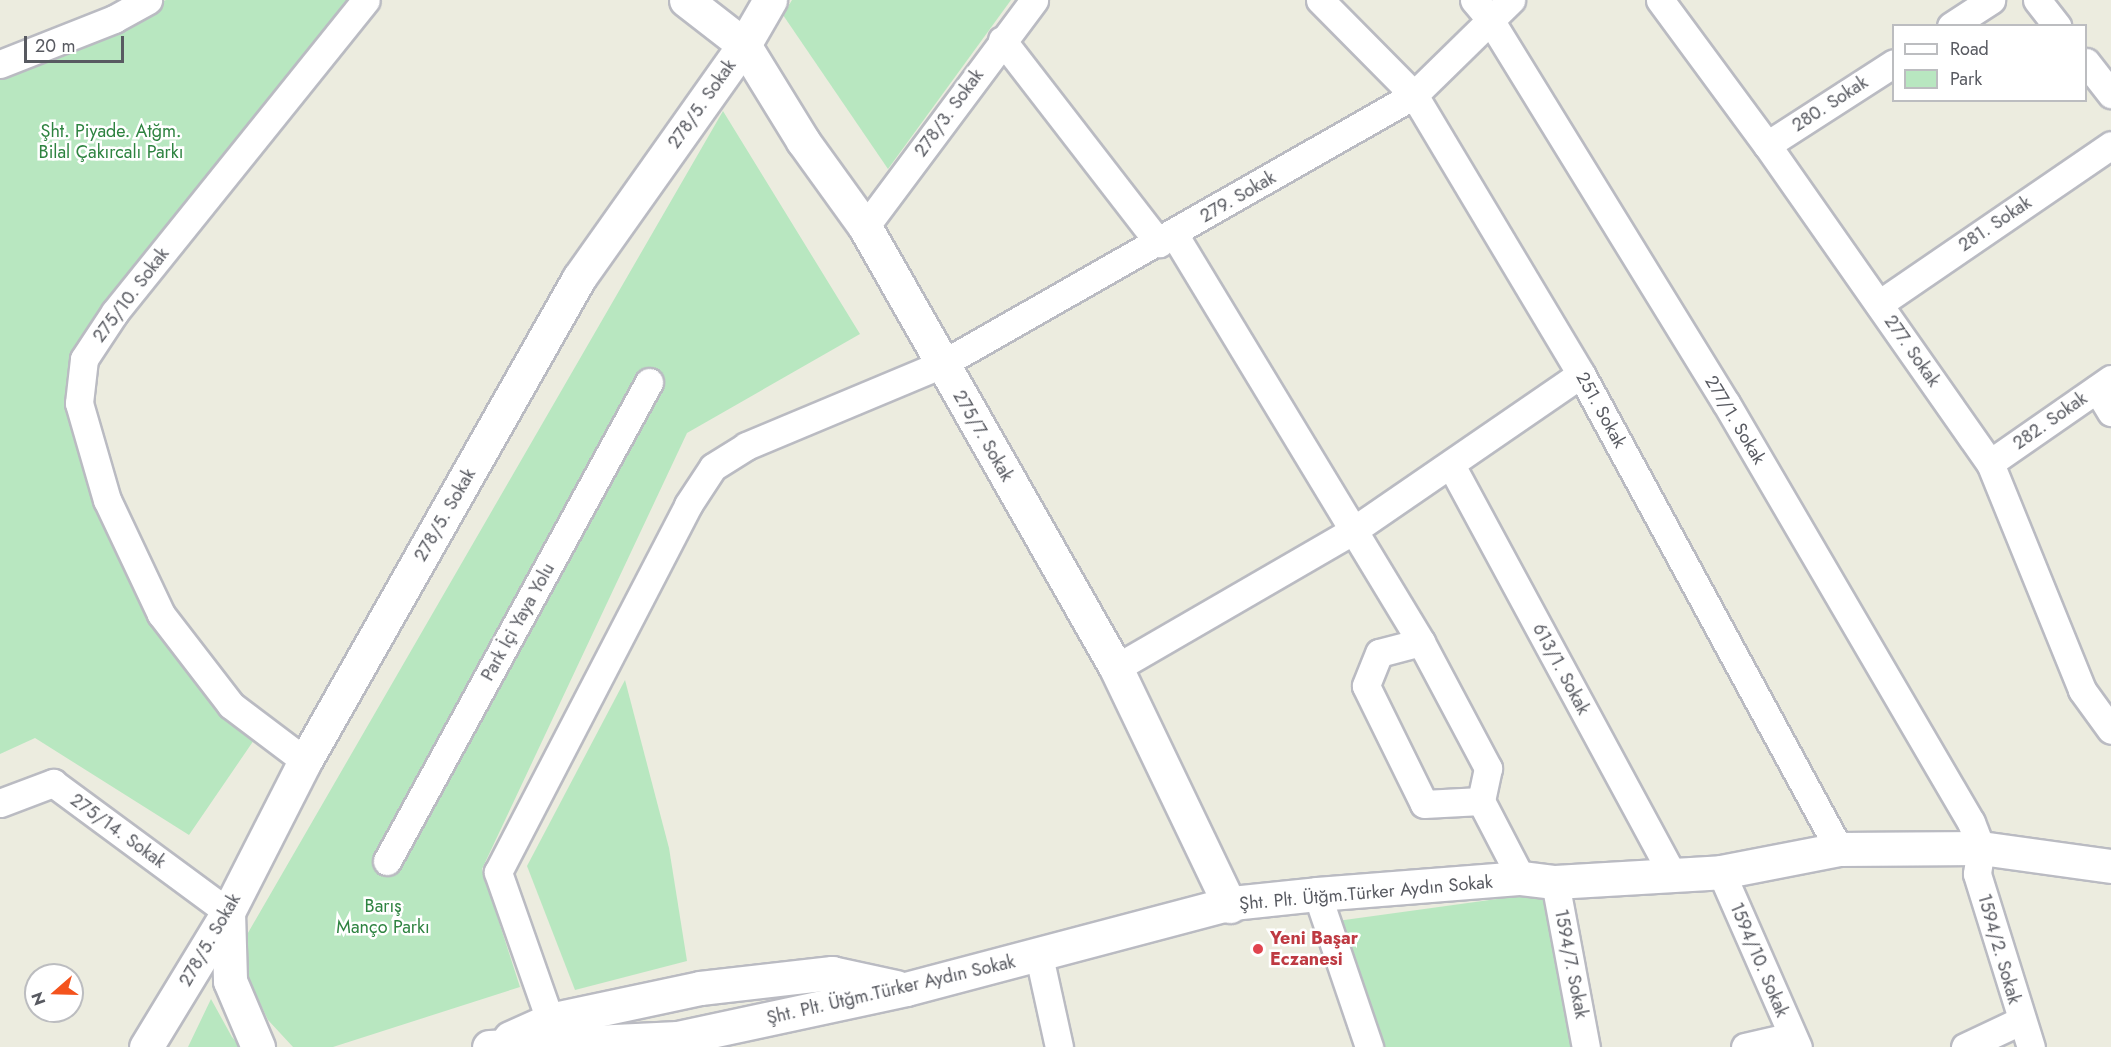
<!DOCTYPE html>
<html>
<head>
<meta charset="utf-8">
<style>
	body { margin:0 }
	#map { position:relative; width:2111px; height:1047px; overflow:hidden; background:#ececdf; font-family:Jost,sans-serif }
	div>[style] { position:absolute }
	.green>* { inset:0; background:#b8e7c0 }
	.roads { filter:drop-shadow(2px 0 #babbc2) drop-shadow(-2px 0 #babbc2) drop-shadow(0 2px #babbc2) drop-shadow(0 -2px #babbc2) }
	.street>* { height:27px; margin:-13.5px; padding:0 13.5px; transform-origin:13.5px; border-radius:13.5px; background:#fff }
	.secondary>* { height:33px; margin:-16.5px; padding:0 16.5px; transform-origin:16.5px; border-radius:16.5px; background:#fff }
	.dots>* { width:16px; height:16px; translate:-50% -50%; box-sizing:border-box; border:3px solid #fff; border-radius:50% }
	span { translate:-50% -50%; white-space:nowrap; text-align:center; line-height:1.15; -webkit-text-stroke:5px #fff; paint-order:stroke }
	.street-label { font-size:18px; color:#585a61 }
	.park-label { font-size:18px; color:#2e8340 }
	.health-label { font-size:18px; color:#be3a42; font-weight:700 }
	.left { translate:0 -50%; text-align:left }
	.legend { position:absolute; left:1892px; top:24px; width:195px; height:78px; box-sizing:border-box; background:#fff; border:2px solid #bcbdc0; margin:0; padding:8px 10px; list-style:none; font-size:18px; color:#585a61 }
	.legend li { display:flex; align-items:center; gap:12px; height:30px }
	.legend b { width:30px; border:2px solid #bcbdc0 }
	.north { position:absolute; left:24px; top:963px; width:60px; height:60px; box-sizing:border-box; background:#fff; border:2px solid #bcbdc0; border-radius:50%; rotate:250deg; font-size:16px; font-weight:700; line-height:24px; text-align:center; color:#585a61 }
	.north::after { content:''; display:block; margin:auto; width:21px; height:27px; background:#f4531d; clip-path:polygon(50% 0,100% 100%,50% 72%,0 100%) }
	.scale { position:absolute; left:24px; top:36px; width:100px; height:27px; box-sizing:border-box; border:3px solid #585a61; border-top:0; padding-left:8px; font-size:18px; line-height:21px; white-space:nowrap; color:#585a61; -webkit-text-stroke:4px #fff; paint-order:stroke }
</style>
</head>
<body>
<div id="map">
	<div class="green">
		<i style="clip-path:polygon(166px 0,354px 0,90px 354px,71px 409px,182px 661px,254px 740px,189px 835px,35px 738px,0 754px,0 71px)"></i>
		<i style="clip-path:polygon(792px 0,1011px 0,888px 169px,783px 15px)"></i>
		<i style="clip-path:polygon(723px 111px,860px 334px,687px 433px,482px 869px,520px 987px,333px 1047px,293px 1047px,268px 1020px,245px 972px,245px 938px)"></i>
		<i style="clip-path:polygon(625px 680px,669px 848px,687px 961px,575px 990px,527px 866px)"></i>
		<i style="clip-path:polygon(1548px 892px,1572px 1047px,1382px 1047px,1337px 921px)"></i>
		<i style="clip-path:polygon(211px 999px,232px 1037px,241px 1047px,188px 1047px)"></i>
	</div>
	<div class="roads">
		<div class="street">
			<i style="left:1320px;top:0;width:134px;rotate:45.3deg"></i>
			<i style="left:1414px;top:95px;width:325px;rotate:59.1deg"></i>
			<i style="left:1581px;top:374px;width:541px;rotate:61.49deg"></i>
			<i style="left:1474px;top:0;width:23px;rotate:50deg"></i>
			<i style="left:1489px;top:18px;width:452px;rotate:58.4deg"></i>
			<i style="left:1726px;top:403px;width:485px;rotate:59.7deg"></i>
			<i style="left:1971px;top:822px;width:28px;rotate:69deg"></i>
			<i style="left:1981px;top:848px;width:26px;rotate:99deg"></i>
			<i style="left:1977px;top:874px;width:181px;rotate:72.7deg"></i>
			<i style="left:1660px;top:0;width:180px;rotate:53.6deg"></i>
			<i style="left:1767px;top:145px;width:388px;rotate:55deg"></i>
			<i style="left:1990px;top:463px;width:245px;rotate:67.9deg"></i>
			<i style="left:2082px;top:690px;width:49px;rotate:54.1deg"></i>
			<i style="left:2037px;top:0;width:33px;rotate:52deg"></i>
			<i style="left:1951px;top:26px;width:48px;rotate:-33deg"></i>
			<i style="left:1002px;top:40px;width:257px;rotate:52.3deg"></i>
			<i style="left:2086px;top:62px;width:41px;rotate:52deg"></i>
			<i style="left:0;top:64px;width:123px;rotate:-21.5deg"></i>
			<i style="left:114px;top:19px;width:39px;rotate:-29deg"></i>
			<i style="left:1767px;top:145px;width:151px;rotate:-32.8deg"></i>
			<i style="left:865px;top:227px;width:283px;rotate:-53.3deg"></i>
			<i style="left:1174px;top:234px;width:477px;rotate:58.8deg"></i>
			<i style="left:1421px;top:642px;width:143px;rotate:62deg"></i>
			<i style="left:1488px;top:768px;width:34px;rotate:102deg"></i>
			<i style="left:1481px;top:801px;width:87px;rotate:62.5deg"></i>
			<i style="left:1879px;top:304px;width:281px;rotate:-34.4deg"></i>
			<i style="left:2097px;top:389px;width:27px;rotate:59deg"></i>
			<i style="left:1990px;top:463px;width:147px;rotate:-34.8deg"></i>
			<i style="left:1451px;top:465px;width:464px;rotate:61.6deg"></i>
			<i style="left:1421px;top:642px;width:43px;rotate:165.3deg"></i>
			<i style="left:1379px;top:653px;width:35px;rotate:112deg"></i>
			<i style="left:1366px;top:686px;width:131px;rotate:63.8deg"></i>
			<i style="left:1424px;top:804px;width:57px;rotate:-3deg"></i>
			<i style="left:1116px;top:668px;width:275px;rotate:-30.1deg"></i>
			<i style="left:1354px;top:530px;width:275px;rotate:-34.5deg"></i>
			<i style="left:305px;top:761px;width:93px;rotate:-142.9deg"></i>
			<i style="left:231px;top:705px;width:115px;rotate:-127.6deg"></i>
			<i style="left:161px;top:614px;width:126px;rotate:-115.3deg"></i>
			<i style="left:107px;top:500px;width:101px;rotate:-106.1deg"></i>
			<i style="left:79px;top:403px;width:44px;rotate:-83.5deg"></i>
			<i style="left:84px;top:359px;width:56px;rotate:-56.6deg"></i>
			<i style="left:115px;top:312px;width:400px;rotate:-51.2deg"></i>
			<i style="left:0;top:803px;width:57px;rotate:-20.7deg"></i>
			<i style="left:53px;top:783px;width:217px;rotate:36.4deg"></i>
			<i style="left:387px;top:861px;width:546px;rotate:-61.32deg"></i>
			<i style="left:1721px;top:872px;width:191px;rotate:66.3deg"></i>
			<i style="left:1555px;top:882px;width:168px;rotate:79.4deg"></i>
			<i style="left:1317px;top:894px;width:162px;rotate:71.2deg"></i>
			<i style="left:1039px;top:956px;width:93px;rotate:77.6deg"></i>
			<i style="left:550px;top:1020px;width:157px;rotate:-109.4deg"></i>
			<i style="left:498px;top:872px;width:413px;rotate:-62.6deg"></i>
			<i style="left:688px;top:505px;width:45px;rotate:-56.7deg"></i>
			<i style="left:713px;top:467px;width:39px;rotate:-32deg"></i>
			<i style="left:746px;top:446px;width:212px;rotate:-22.7deg"></i>
			<i style="left:942px;top:364px;width:543px;rotate:-29.68deg"></i>
			<i style="left:1414px;top:95px;width:136px;rotate:-44.4deg"></i>
			<i style="left:1745px;top:1047px;width:48px;rotate:-13.2deg"></i>
			<i style="left:1965px;top:1047px;width:61px;rotate:-25.3deg"></i>
		</div>
		<div class="secondary">
			<i style="left:686px;top:0;width:73px;rotate:37.8deg"></i>
			<i style="left:744px;top:45px;width:113px;rotate:58.4deg"></i>
			<i style="left:803px;top:141px;width:106px;rotate:54.2deg"></i>
			<i style="left:865px;top:227px;width:507px;rotate:60.35deg"></i>
			<i style="left:1116px;top:668px;width:264px;rotate:64.4deg"></i>
			<i style="left:228px;top:912px;width:69px;rotate:88.3deg"></i>
			<i style="left:230px;top:981px;width:72px;rotate:67deg"></i>
			<i style="left:510px;top:1038px;width:44px;rotate:-24.2deg"></i>
			<i style="left:550px;top:1020px;width:153px;rotate:-12deg"></i>
			<i style="left:700px;top:988px;width:133px;rotate:-6.5deg"></i>
			<i style="left:832px;top:973px;width:66px;rotate:12.3deg"></i>
			<i style="left:146px;top:1047px;width:158px;rotate:-58.7deg"></i>
			<i style="left:228px;top:912px;width:169px;rotate:-63deg"></i>
			<i style="left:305px;top:761px;width:555px;rotate:-60.43deg"></i>
			<i style="left:579px;top:278px;width:286px;rotate:-54.7deg"></i>
			<i style="left:744px;top:45px;width:52px;rotate:-60deg"></i>
			<i style="left:489px;top:1047px;width:189px;rotate:-2.7deg"></i>
			<i style="left:678px;top:1038px;width:233px;rotate:-12.1deg"></i>
			<i style="left:906px;top:989px;width:337px;rotate:-14.8deg"></i>
			<i style="left:1232px;top:903px;width:85px;rotate:-6deg"></i>
			<i style="left:1317px;top:894px;width:205px;rotate:-4.5deg"></i>
			<i style="left:1521px;top:878px;width:34px;rotate:7deg"></i>
			<i style="left:1555px;top:882px;width:166px;rotate:-3.4deg"></i>
			<i style="left:1721px;top:872px;width:120px;rotate:-11deg"></i>
			<i style="left:1839px;top:849px;width:142px;rotate:-0.4deg"></i>
			<i style="left:1981px;top:848px;width:131px;rotate:7.9deg"></i>
		</div>
	</div>
	<div class="dots">
		<i style="left:1258px;top:949px;background:#e0444e"></i>
	</div>
	<div class="street-label">
		<span style="left:702px;top:104px;rotate:-55deg">278/5. Sokak</span>
		<span style="left:1830px;top:104px;rotate:-33deg">280. Sokak</span>
		<span style="left:949px;top:113px;rotate:-54deg">278/3. Sokak</span>
		<span style="left:1238px;top:197px;rotate:-30deg">279. Sokak</span>
		<span style="left:1995px;top:224px;rotate:-34deg">281. Sokak</span>
		<span style="left:131px;top:295px;rotate:-53deg">275/10. Sokak</span>
		<span style="left:1912px;top:351px;rotate:55deg">277. Sokak</span>
		<span style="left:1601px;top:410px;rotate:61deg">251. Sokak</span>
		<span style="left:1735px;top:420px;rotate:59deg">277/1. Sokak</span>
		<span style="left:2050px;top:421px;rotate:-35deg">282. Sokak</span>
		<span style="left:983px;top:436px;rotate:60deg">275/7. Sokak</span>
		<span style="left:445px;top:515px;rotate:-60deg">278/5. Sokak</span>
		<span style="left:518px;top:622px;rotate:-61deg">Park İçi Yaya Yolu</span>
		<span style="left:1561px;top:669px;rotate:62deg">613/1. Sokak</span>
		<span style="left:118px;top:831px;rotate:36deg">275/14. Sokak</span>
		<span style="left:1366px;top:893px;rotate:-5deg">Şht. Plt. Ütğm.Türker Aydın Sokak</span>
		<span style="left:210px;top:940px;rotate:-60deg">278/5. Sokak</span>
		<span style="left:1999px;top:949px;rotate:74deg">1594/2. Sokak</span>
		<span style="left:1759px;top:960px;rotate:67deg">1594/10. Sokak</span>
		<span style="left:1571px;top:964px;rotate:79deg">1594/7. Sokak</span>
		<span style="left:891px;top:990px;rotate:-13deg">Şht. Plt. Ütğm.Türker Aydın Sokak</span>
	</div>
	<div class="park-label">
		<span style="left:111px;top:142px">Şht. Piyade. Atğm.<br>Bilal Çakırcalı Parkı</span>
		<span style="left:383px;top:917px">Barış<br>Manço Parkı</span>
	</div>
	<div class="health-label">
		<span class="left" style="left:1270px;top:949px">Yeni Başar<br>Eczanesi</span>
	</div>
	<ul class="legend">
	<li><b style="height:8px;background:#fff"></b>Road</li>
	<li><b style="height:16px;background:#b8e7c0"></b>Park</li>
	</ul>
	<div class="north">N</div>
	<div class="scale">20 m</div>
</div>
</body>
</html>
